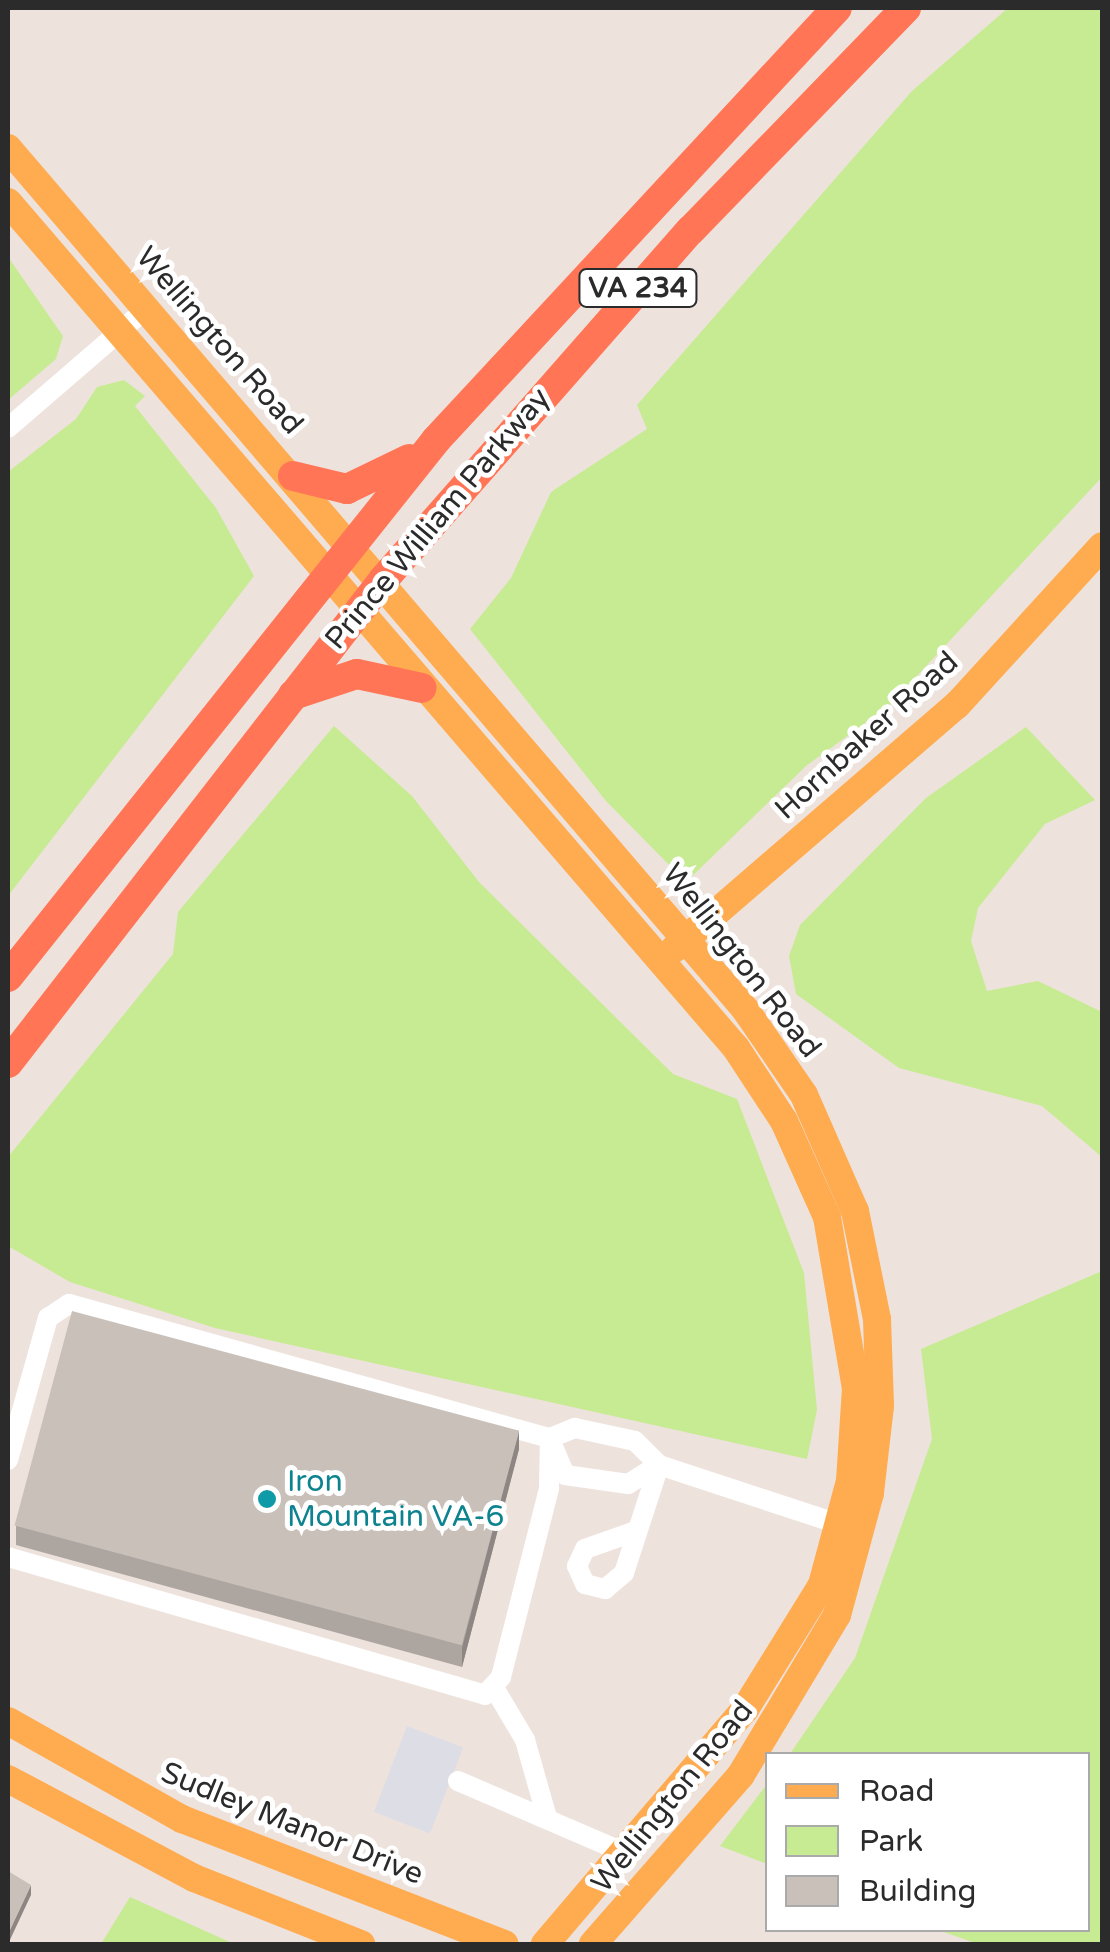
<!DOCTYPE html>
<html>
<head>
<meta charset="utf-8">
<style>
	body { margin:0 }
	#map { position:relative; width:1110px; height:1952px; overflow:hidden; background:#eee2dc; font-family:"Varela Round",sans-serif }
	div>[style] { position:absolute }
	.industrial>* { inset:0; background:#dddde6; transform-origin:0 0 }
	.green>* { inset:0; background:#c6eb92 }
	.minor>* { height:20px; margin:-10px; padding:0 10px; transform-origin:10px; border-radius:10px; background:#fff }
	.major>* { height:28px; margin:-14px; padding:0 14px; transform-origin:14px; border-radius:14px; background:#ffab50 }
	.highway>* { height:30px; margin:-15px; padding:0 15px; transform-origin:15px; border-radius:15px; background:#ff7556 }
	.wall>* { inset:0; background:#ada5a0 }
	.shaded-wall>* { inset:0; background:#8d8682 }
	.building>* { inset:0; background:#c9c0ba; transform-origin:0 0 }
	.dots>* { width:28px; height:28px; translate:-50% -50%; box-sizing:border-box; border:5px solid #fff; border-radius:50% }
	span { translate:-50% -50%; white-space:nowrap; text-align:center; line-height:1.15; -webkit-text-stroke:10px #fff; paint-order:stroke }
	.shield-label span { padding:2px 8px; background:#fff; border:2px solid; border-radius:8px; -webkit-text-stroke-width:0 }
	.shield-label { font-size:28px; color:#2b2b2b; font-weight:700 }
	.street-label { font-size:30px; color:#2b2b2b }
	.culture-label { font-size:30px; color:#0d838f }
	.left { translate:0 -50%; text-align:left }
	.frame { position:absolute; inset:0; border:10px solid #2b2b2b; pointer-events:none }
	.legend { position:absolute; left:765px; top:1752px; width:325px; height:180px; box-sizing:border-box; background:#fff; border:2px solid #aaa; margin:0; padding:12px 18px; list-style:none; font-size:30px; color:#2b2b2b }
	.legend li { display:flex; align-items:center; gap:20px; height:50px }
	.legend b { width:50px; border:2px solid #aaa }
</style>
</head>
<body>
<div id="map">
	<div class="industrial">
		<i style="left:407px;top:1726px;width:60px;height:92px;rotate:21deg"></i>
	</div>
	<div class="green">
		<i style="clip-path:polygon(1008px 8px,1102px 8px,1102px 477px,890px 705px,806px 766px,686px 882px,606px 801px,470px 629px,511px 578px,551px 492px,647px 429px,637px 405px,912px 91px)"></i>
		<i style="clip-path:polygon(8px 257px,63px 336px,56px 359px,8px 400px)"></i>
		<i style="clip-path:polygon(124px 380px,145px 396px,135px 406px,216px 508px,254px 576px,8px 896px,8px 472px,76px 419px,97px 387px)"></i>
		<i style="clip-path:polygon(334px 726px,412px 796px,479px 882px,673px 1074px,737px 1099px,804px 1273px,817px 1410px,807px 1459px,215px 1328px,70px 1282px,8px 1246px,8px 1157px,173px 954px,178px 912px)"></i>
		<i style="clip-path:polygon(1026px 727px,1095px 800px,1045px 824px,978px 908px,971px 941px,987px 991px,1038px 981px,1102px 1012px,1102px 1157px,1042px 1106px,899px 1068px,796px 994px,789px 956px,800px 925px,926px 798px)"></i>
		<i style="clip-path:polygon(1102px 1271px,1102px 1944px,978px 1944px,938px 1930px,1088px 1930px,1088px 1754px,790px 1754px,855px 1658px,932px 1439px,921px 1349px)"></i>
		<i style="clip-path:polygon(767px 1784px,767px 1864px,720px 1846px)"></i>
		<i style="clip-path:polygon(130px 1897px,234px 1944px,101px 1944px)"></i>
	</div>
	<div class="minor">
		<i style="left:8px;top:428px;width:184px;rotate:-40.8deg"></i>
		<i style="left:554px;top:1449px;width:28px;rotate:67deg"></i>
		<i style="left:565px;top:1475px;width:64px;rotate:8.1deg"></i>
		<i style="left:628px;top:1484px;width:36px;rotate:-32deg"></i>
		<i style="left:8px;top:1460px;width:148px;rotate:-74.3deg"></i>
		<i style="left:48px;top:1318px;width:25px;rotate:-34deg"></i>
		<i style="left:69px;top:1304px;width:499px;rotate:15.6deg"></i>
		<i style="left:550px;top:1438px;width:27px;rotate:-22deg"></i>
		<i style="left:575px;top:1428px;width:61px;rotate:12.2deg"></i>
		<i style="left:635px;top:1441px;width:34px;rotate:45deg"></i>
		<i style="left:659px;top:1465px;width:193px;rotate:18.2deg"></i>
		<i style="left:633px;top:1532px;width:51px;rotate:160.5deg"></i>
		<i style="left:585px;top:1549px;width:19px;rotate:115deg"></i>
		<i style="left:577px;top:1566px;width:20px;rotate:66deg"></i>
		<i style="left:585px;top:1584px;width:21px;rotate:14deg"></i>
		<i style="left:605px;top:1589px;width:25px;rotate:-40deg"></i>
		<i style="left:624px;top:1573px;width:114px;rotate:-72deg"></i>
		<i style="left:8px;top:1557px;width:497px;rotate:16.1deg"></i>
		<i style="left:485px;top:1695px;width:24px;rotate:-48deg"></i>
		<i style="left:501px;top:1677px;width:195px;rotate:-75.7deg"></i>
		<i style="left:549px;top:1488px;width:50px;rotate:-88.9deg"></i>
		<i style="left:493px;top:1686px;width:63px;rotate:59.3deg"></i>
		<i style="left:525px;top:1740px;width:77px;rotate:74.2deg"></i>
		<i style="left:458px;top:1781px;width:180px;rotate:23.3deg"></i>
	</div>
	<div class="major">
		<i style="left:8px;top:148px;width:1133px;rotate:49.44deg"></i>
		<i style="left:745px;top:1009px;width:104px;rotate:55.5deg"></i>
		<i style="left:804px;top:1095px;width:127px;rotate:66.3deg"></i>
		<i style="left:855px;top:1211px;width:110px;rotate:78.5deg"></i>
		<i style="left:877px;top:1319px;width:87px;rotate:88deg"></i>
		<i style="left:880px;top:1406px;width:88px;rotate:96.6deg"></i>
		<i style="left:870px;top:1493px;width:126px;rotate:105.1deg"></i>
		<i style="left:837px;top:1615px;width:187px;rotate:121deg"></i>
		<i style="left:741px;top:1775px;width:225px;rotate:131.2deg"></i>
		<i style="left:8px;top:202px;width:1116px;rotate:49.29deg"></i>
		<i style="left:736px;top:1048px;width:87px;rotate:56.7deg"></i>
		<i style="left:784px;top:1121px;width:105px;rotate:65.9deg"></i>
		<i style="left:827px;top:1217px;width:173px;rotate:80.4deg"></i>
		<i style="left:856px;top:1388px;width:93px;rotate:93.7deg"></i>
		<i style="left:850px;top:1481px;width:108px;rotate:105.1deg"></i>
		<i style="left:822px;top:1585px;width:146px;rotate:121.8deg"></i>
		<i style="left:745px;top:1709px;width:309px;rotate:130.4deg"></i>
		<i style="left:674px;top:949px;width:374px;rotate:-40.8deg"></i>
		<i style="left:957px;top:705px;width:215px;rotate:-47.6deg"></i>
		<i style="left:8px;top:1721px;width:200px;rotate:29.4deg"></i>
		<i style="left:182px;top:1819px;width:346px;rotate:21.2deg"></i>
		<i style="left:8px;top:1779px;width:211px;rotate:28deg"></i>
		<i style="left:194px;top:1878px;width:180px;rotate:21.6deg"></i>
	</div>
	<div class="highway">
		<i style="left:293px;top:476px;width:56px;rotate:13.5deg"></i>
		<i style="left:347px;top:489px;width:69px;rotate:-25.8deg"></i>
		<i style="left:293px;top:695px;width:67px;rotate:-18.2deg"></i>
		<i style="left:357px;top:674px;width:66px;rotate:12.2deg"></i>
		<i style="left:8px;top:977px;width:687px;rotate:-51.44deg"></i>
		<i style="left:436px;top:440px;width:589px;rotate:-47.13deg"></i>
		<i style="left:8px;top:1063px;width:611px;rotate:-52.17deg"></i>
		<i style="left:383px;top:580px;width:466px;rotate:-48.7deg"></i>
		<i style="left:691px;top:230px;width:309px;rotate:-45.9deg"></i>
	</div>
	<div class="wall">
		<i style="clip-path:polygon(519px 1449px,462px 1667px,16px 1545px,16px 1526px)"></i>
	</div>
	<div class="shaded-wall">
		<i style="clip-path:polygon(519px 1430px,519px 1449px,462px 1667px,462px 1648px)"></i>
		<i style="clip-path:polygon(31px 1885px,31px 1895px,8px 1944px,8px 1934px)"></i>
	</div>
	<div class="building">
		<i style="left:72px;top:1311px;width:463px;height:222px;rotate:15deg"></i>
		<i style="clip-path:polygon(8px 1871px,31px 1885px,8px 1934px)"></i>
	</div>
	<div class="dots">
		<i style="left:267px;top:1499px;background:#0f9aa8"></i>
	</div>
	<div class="shield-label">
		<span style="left:638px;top:288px">VA 234</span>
	</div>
	<div class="street-label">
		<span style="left:219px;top:341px;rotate:49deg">Wellington Road</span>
		<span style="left:438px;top:519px;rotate:-50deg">Prince William Parkway</span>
		<span style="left:867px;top:736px;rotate:-42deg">Hornbaker Road</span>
		<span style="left:741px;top:961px;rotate:52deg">Wellington Road</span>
		<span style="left:673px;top:1797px;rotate:-51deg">Wellington Road</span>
		<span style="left:292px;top:1824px;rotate:22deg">Sudley Manor Drive</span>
	</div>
	<div class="culture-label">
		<span class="left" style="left:287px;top:1499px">Iron<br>Mountain VA-6</span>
	</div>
	<div class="frame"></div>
	<ul class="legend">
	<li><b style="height:12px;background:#ffab50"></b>Road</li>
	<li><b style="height:28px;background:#c6eb92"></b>Park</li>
	<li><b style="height:28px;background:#c9c0ba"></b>Building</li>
	</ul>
</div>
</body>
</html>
